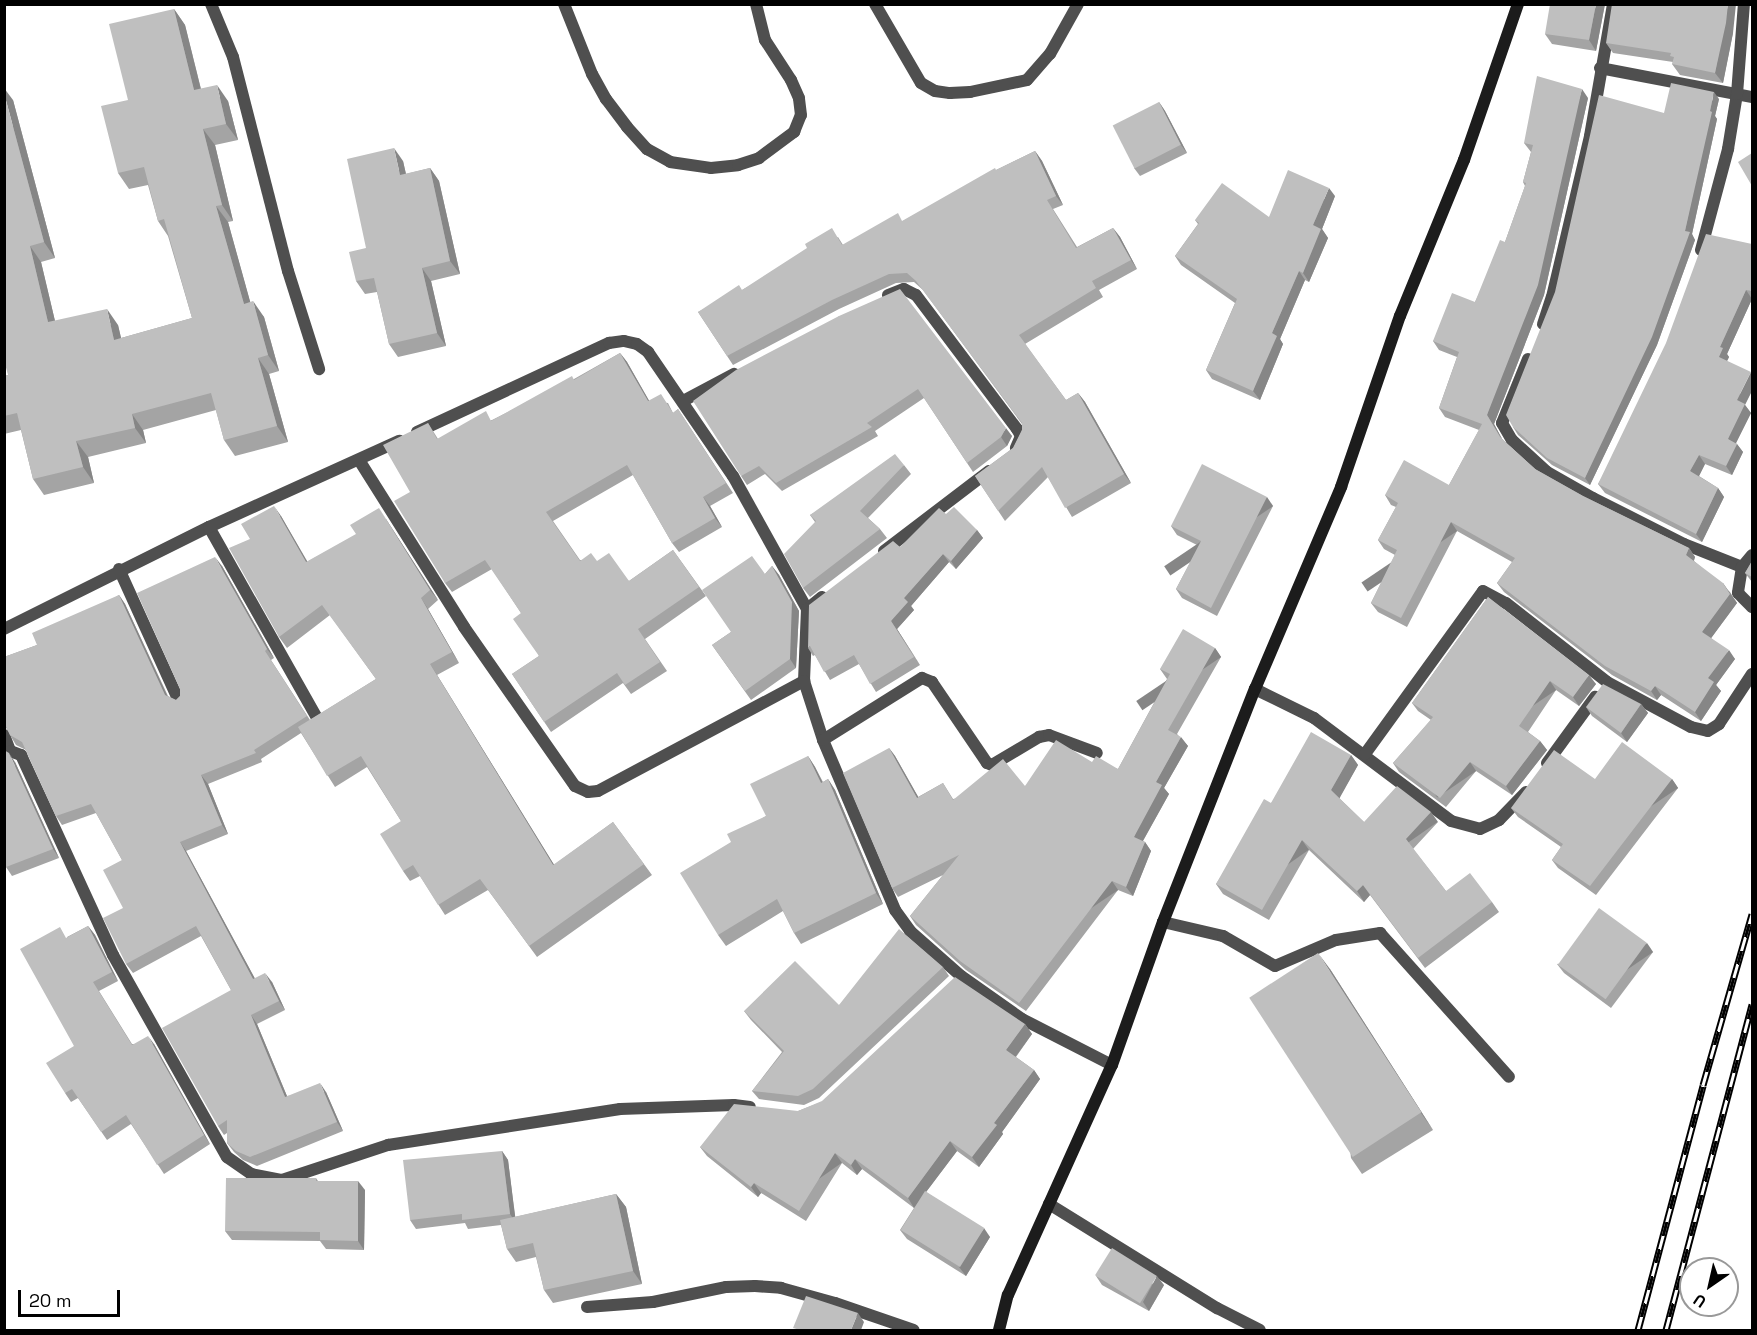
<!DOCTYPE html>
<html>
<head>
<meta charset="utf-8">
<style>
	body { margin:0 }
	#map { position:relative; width:1757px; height:1335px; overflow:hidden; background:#fff; font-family:"Space Grotesk",sans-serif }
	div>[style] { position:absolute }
	.lane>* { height:12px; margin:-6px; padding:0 6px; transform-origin:6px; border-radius:6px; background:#4f4f4f }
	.street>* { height:12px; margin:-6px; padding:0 6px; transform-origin:6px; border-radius:6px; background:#4f4f4f }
	.secondary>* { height:12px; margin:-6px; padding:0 6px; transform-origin:6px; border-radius:6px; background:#1c1c1c }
	.rail>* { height:7px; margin-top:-3.5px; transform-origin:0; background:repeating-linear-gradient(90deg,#fff 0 14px,#000 0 28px); box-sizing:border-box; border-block:2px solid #000 }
	.wall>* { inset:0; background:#a4a4a4 }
	.shaded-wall>* { inset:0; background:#868686; transform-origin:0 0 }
	.building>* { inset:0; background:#bfbfbf; transform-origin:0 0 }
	span { translate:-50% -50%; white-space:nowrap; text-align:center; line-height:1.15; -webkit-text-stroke:4.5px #fff; paint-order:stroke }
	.frame { position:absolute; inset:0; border:6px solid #000; pointer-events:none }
	.north { position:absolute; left:1679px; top:1257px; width:60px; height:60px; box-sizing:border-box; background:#fff; border:2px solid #999; border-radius:50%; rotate:214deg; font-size:16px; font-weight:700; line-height:24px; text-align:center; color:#000 }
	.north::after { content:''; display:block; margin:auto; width:21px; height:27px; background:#000; clip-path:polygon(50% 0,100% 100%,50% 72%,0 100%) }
	.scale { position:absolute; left:18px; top:1290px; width:102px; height:27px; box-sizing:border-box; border:3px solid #000; border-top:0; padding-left:8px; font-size:18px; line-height:21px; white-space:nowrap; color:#000; -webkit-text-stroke:4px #fff; paint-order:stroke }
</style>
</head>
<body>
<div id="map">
	<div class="lane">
		<i style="left:211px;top:4px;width:57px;rotate:67.5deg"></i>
		<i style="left:233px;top:57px;width:221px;rotate:75.6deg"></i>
		<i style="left:288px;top:271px;width:103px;rotate:72.4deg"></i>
		<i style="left:564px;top:4px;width:75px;rotate:68.2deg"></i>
		<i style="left:592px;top:74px;width:29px;rotate:61deg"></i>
		<i style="left:606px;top:99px;width:35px;rotate:53deg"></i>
		<i style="left:627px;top:127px;width:30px;rotate:48deg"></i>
		<i style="left:647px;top:149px;width:26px;rotate:29deg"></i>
		<i style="left:670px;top:162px;width:41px;rotate:8.3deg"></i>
		<i style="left:711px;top:168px;width:27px;rotate:-6deg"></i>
		<i style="left:738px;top:165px;width:22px;rotate:-18deg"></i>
		<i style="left:759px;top:158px;width:44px;rotate:-36.6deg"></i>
		<i style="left:794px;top:132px;width:18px;rotate:-68deg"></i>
		<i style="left:801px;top:115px;width:17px;rotate:-97deg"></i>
		<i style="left:799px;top:98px;width:20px;rotate:-114deg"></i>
		<i style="left:791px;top:80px;width:48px;rotate:-123deg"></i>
		<i style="left:765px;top:40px;width:37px;rotate:-104deg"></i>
		<i style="left:875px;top:4px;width:91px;rotate:59.8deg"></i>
		<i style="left:921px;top:83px;width:16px;rotate:30deg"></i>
		<i style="left:935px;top:91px;width:15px;rotate:8deg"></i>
		<i style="left:950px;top:93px;width:20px;rotate:-3deg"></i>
		<i style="left:970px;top:92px;width:58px;rotate:-11.9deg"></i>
		<i style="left:1027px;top:80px;width:35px;rotate:-49deg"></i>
		<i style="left:1050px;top:54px;width:57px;rotate:-60.8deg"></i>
		<i style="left:1163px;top:922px;width:62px;rotate:13.1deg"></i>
		<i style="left:1223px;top:936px;width:60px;rotate:30deg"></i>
		<i style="left:1275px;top:966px;width:66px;rotate:-23.1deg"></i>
		<i style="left:1336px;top:940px;width:45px;rotate:-9deg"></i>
		<i style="left:1380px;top:933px;width:193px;rotate:48.1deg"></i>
		<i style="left:1049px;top:1204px;width:198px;rotate:31.8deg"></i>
		<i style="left:1217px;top:1308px;width:48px;rotate:27.1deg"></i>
	</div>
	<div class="street">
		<i style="left:1600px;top:68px;width:155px;rotate:10.8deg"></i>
		<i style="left:1701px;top:250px;width:105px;rotate:-75deg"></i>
		<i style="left:1728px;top:149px;width:56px;rotate:-80.7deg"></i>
		<i style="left:1737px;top:94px;width:90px;rotate:-85.6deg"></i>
		<i style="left:888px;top:295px;width:17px;rotate:-21deg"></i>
		<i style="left:904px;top:289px;width:13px;rotate:27deg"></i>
		<i style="left:916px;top:295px;width:168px;rotate:53deg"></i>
		<i style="left:1017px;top:429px;width:8px;rotate:60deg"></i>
		<i style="left:1021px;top:436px;width:13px;rotate:113deg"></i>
		<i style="left:1543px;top:324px;width:28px;rotate:-72deg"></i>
		<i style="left:1552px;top:297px;width:165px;rotate:-76.7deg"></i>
		<i style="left:1590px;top:136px;width:134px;rotate:-80.1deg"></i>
		<i style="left:1528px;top:359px;width:69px;rotate:112.1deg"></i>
		<i style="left:1502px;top:423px;width:20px;rotate:60deg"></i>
		<i style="left:1512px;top:440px;width:47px;rotate:42.4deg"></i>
		<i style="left:1547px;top:472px;width:53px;rotate:29.5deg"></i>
		<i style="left:1593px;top:498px;width:102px;rotate:26.8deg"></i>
		<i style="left:1684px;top:544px;width:62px;rotate:21.6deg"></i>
		<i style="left:683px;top:401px;width:58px;rotate:-27.9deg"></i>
		<i style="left:417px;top:432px;width:212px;rotate:-24.9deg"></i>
		<i style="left:609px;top:343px;width:15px;rotate:-8deg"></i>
		<i style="left:624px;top:341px;width:13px;rotate:13deg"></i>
		<i style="left:637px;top:344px;width:14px;rotate:36deg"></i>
		<i style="left:648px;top:352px;width:150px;rotate:55.6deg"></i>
		<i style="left:733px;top:476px;width:152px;rotate:60.9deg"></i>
		<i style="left:359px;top:460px;width:197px;rotate:57.8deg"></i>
		<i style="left:464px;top:627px;width:194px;rotate:55.1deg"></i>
		<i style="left:575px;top:786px;width:14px;rotate:25deg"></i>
		<i style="left:588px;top:792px;width:10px;rotate:-6deg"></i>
		<i style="left:598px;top:791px;width:234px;rotate:-28.1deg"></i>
		<i style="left:209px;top:527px;width:219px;rotate:60.5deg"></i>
		<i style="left:884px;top:551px;width:132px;rotate:-37.3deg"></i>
		<i style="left:1752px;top:555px;width:16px;rotate:130deg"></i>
		<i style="left:1742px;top:567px;width:26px;rotate:99deg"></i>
		<i style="left:1738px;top:593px;width:20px;rotate:45deg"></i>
		<i style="left:119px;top:569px;width:145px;rotate:65.6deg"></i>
		<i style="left:822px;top:597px;width:19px;rotate:141deg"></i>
		<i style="left:807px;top:609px;width:72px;rotate:92.4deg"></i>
		<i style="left:804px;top:681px;width:62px;rotate:72.1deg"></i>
		<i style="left:823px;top:740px;width:185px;rotate:67deg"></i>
		<i style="left:895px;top:910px;width:26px;rotate:54deg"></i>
		<i style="left:910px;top:931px;width:68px;rotate:41.4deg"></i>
		<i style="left:961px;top:976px;width:75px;rotate:35.2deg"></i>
		<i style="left:1022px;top:1019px;width:101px;rotate:27.1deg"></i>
		<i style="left:4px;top:629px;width:229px;rotate:-26.5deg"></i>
		<i style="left:209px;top:527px;width:209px;rotate:-24.4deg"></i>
		<i style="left:1255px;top:689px;width:66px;rotate:26.2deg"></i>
		<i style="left:1314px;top:718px;width:171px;rotate:36.9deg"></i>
		<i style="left:1451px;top:821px;width:30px;rotate:15deg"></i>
		<i style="left:1480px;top:829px;width:21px;rotate:-25deg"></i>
		<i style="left:1499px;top:820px;width:39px;rotate:-46deg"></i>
		<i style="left:4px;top:735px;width:17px;rotate:69deg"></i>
		<i style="left:10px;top:751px;width:12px;rotate:20deg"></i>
		<i style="left:21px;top:755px;width:220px;rotate:65.3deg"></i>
		<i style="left:113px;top:955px;width:232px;rotate:60.6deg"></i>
		<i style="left:227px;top:1157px;width:29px;rotate:35deg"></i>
		<i style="left:251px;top:1174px;width:32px;rotate:11deg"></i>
		<i style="left:282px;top:1180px;width:112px;rotate:-18.3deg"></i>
		<i style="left:388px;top:1145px;width:235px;rotate:-8.8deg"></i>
		<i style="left:620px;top:1109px;width:114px;rotate:-2deg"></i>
		<i style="left:734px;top:1105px;width:16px;rotate:7deg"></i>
		<i style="left:823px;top:740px;width:117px;rotate:-32.1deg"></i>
		<i style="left:922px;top:678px;width:11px;rotate:22deg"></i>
		<i style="left:932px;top:682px;width:98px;rotate:55.8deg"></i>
		<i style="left:987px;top:763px;width:5px;rotate:22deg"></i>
		<i style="left:992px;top:765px;width:55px;rotate:-30.8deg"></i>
		<i style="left:1039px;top:737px;width:10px;rotate:-11deg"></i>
		<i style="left:1049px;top:735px;width:51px;rotate:20.6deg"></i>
		<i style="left:1365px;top:754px;width:201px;rotate:-54.1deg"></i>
		<i style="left:1483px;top:591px;width:26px;rotate:28deg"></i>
		<i style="left:1506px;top:603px;width:128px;rotate:38deg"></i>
		<i style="left:1607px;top:682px;width:95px;rotate:28.2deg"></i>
		<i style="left:1691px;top:727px;width:17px;rotate:13deg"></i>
		<i style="left:1708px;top:731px;width:13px;rotate:-32deg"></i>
		<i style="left:1719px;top:724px;width:60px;rotate:-56.6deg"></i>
		<i style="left:1547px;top:763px;width:82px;rotate:-54deg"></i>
		<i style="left:587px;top:1307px;width:66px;rotate:-4.3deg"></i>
		<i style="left:653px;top:1302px;width:75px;rotate:-11.6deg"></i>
		<i style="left:726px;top:1287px;width:29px;rotate:-2deg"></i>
		<i style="left:755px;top:1286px;width:26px;rotate:4deg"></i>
		<i style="left:781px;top:1288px;width:56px;rotate:15.5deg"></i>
		<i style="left:835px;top:1303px;width:83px;rotate:18.9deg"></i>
	</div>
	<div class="secondary">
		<i style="left:999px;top:1330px;width:36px;rotate:-76deg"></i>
		<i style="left:1008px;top:1295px;width:252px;rotate:-65.7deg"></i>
		<i style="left:1112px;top:1065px;width:152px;rotate:-70.4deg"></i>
		<i style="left:1163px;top:922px;width:251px;rotate:-68.5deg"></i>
		<i style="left:1255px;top:689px;width:220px;rotate:-66.9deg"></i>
		<i style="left:1341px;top:487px;width:181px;rotate:-71deg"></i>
		<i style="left:1400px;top:316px;width:169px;rotate:-67.7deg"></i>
		<i style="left:1464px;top:160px;width:165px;rotate:-70.9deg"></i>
	</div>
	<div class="rail">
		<i style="left:1638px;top:1330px;width:253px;rotate:-75.1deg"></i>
		<i style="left:1703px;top:1085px;width:178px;rotate:-74deg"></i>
		<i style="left:1666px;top:1330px;width:337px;rotate:-75.2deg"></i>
	</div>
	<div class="wall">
		<i style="clip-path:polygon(1605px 4px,1596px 51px,1552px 44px,1545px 34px)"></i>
		<i style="clip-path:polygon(174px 9px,185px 25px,201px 89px,228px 101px,238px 140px,215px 145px,233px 221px,228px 222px,250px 302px,264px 317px,279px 371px,269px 374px,288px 442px,235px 456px,224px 440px,216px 410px,143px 430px,146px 443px,88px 457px,94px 483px,44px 495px,33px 479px,21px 430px,4px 434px,4px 376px,8px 375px,13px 100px,55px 258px,41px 262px,55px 321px,118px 325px,121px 338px,192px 318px,168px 236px,158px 221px,148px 185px,129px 189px,118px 173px,128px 100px)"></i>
		<i style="clip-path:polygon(1733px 33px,1723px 83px,1680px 75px,1672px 64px,1673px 62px,1613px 53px,1606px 43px)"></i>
		<i style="clip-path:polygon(1588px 98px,1544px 295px,1494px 424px,1502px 439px,1535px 469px,1583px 496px,1689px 548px,1695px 557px,1694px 561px,1730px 592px,1737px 603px,1711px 638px,1735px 659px,1716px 685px,1721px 691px,1701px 721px,1661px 695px,1657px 700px,1612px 675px,1504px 592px,1497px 583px,1512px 562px,1457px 531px,1407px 627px,1378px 612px,1371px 603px,1395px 555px,1384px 549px,1378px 540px,1396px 507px,1391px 505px,1385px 495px,1449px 485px,1479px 430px,1445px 417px,1439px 408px,1457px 357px,1439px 350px,1433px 341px,1475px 302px,1505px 242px,1525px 186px,1523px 182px,1531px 152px,1524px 143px)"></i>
		<i style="clip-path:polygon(1719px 99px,1715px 116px,1717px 119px,1692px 234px,1695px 240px,1657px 345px,1590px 485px,1552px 465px,1518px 435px,1513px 427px,1664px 113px)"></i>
		<i style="clip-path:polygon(1159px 102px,1165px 111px,1187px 153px,1140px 176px,1134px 168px)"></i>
		<i style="clip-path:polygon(1035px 151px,1042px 161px,1063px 205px,1053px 209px,1077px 247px,1113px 228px,1120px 237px,1137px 269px,1099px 290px,1103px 297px,1025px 344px,1066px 400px,1078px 393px,1085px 402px,1131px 483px,1072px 517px,1048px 477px,1005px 521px,975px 476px,1013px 448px,1022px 430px,1022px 424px,923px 290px,914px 282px,896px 283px,839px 309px,733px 365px,698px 312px,742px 290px,838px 237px,843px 245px,903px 221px,996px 170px)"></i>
		<i style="clip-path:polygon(403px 161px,406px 174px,430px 168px,439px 181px,460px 274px,431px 281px,446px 346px,398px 357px,389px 344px,377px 292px,365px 294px,356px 281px,366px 248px)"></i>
		<i style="clip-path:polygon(1335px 196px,1322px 229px,1328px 238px,1309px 282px,1305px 280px,1280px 339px,1283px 344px,1260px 400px,1212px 379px,1206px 370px,1235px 303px,1181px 265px,1175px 256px,1198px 224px,1195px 220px,1269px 217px)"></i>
		<i style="clip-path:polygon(1752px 244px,1752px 299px,1727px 354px,1729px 357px,1727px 361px,1745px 405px,1751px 413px,1736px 443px,1743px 452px,1732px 475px,1705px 464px,1699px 476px,1718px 488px,1724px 497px,1702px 542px,1605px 493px,1598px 484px)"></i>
		<i style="clip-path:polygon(839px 316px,1012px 436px,1007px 446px,973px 472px,924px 398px,875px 431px,878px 436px,782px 491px,765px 474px,747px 485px,741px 476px)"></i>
		<i style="clip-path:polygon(620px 353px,627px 362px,649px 401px,668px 403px,673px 413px,678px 409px,733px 493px,710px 506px,722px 527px,679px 552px,672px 543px,633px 475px,553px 521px,580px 560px,597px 561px,629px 581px,673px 550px,706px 596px,645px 639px,667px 671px,631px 694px,623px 683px,551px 732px,512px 674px,539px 656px,521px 613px,492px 569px,452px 592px,445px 583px,410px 492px,428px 423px,438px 439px,492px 420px,574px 379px)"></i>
		<i style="clip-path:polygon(904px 465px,911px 474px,868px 518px,880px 529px,887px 538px,810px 597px,803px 588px,815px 522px,810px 515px)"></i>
		<i style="clip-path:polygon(1273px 506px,1217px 616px,1182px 598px,1176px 589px,1199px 546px,1177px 535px,1171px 526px)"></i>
		<i style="clip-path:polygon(946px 514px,977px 530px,983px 538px,956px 569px,949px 562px,911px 606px,914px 610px,897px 629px,920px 665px,876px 692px,859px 664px,830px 680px,815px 655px,813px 656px,808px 648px,900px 547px)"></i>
		<i style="clip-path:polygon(281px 516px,307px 562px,386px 519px,438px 600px,428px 609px,459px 663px,437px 675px,554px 865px,613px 822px,652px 875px,537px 957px,488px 890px,445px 915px,420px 876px,410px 881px,403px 871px,401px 821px,367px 767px,335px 787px,301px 733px,261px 759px,262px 762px,208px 784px,228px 834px,186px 851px,255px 979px,272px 982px,285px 1010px,257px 1024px,287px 1096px,326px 1092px,343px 1131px,257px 1166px,243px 1160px,234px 1152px,227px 1143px,227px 1133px,224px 1135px,218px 1126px,231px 990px,201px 936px,133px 973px,126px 964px,122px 860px,96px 813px,62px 825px,56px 816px,26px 750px,16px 745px,10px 735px,7px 729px,5px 727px,4px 657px,37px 645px,119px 595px,125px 604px,168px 696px,176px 700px,180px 696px,222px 566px,274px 658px,271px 660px,310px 720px,376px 679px,330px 615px,287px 648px,279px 637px,250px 539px)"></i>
		<i style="clip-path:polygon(1752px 561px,1752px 582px,1745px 573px)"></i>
		<i style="clip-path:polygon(772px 566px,779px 575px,799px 611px,796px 668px,751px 700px,712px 645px,731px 632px,765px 574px)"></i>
		<i style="clip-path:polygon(1488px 597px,1596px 684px,1579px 706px,1556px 690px,1528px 732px,1540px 741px,1547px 750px,1512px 795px,1476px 771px,1446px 807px,1399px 772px,1393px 763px,1431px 720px,1418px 711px,1412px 703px)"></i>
		<i style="clip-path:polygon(1215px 648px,1221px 657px,1177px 734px,1188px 746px,1164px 788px,1169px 794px,1143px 841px,1145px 842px,1151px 851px,1133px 896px,1118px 890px,1026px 1011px,966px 970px,916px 925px,910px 916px,943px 875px,898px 897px,892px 888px,889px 748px,895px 756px,918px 797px,943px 783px,953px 799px,1025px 786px,1092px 762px,1118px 769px,1167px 679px,1160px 669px)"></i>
		<i style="clip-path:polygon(1641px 704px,1648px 713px,1627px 742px,1592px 716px,1586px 707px)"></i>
		<i style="clip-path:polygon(1351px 755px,1358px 765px,1339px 798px,1364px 822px,1438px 822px,1413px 849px,1446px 891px,1492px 902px,1499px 912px,1425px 968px,1370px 895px,1364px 902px,1309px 850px,1269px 920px,1223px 894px,1216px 884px,1271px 803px)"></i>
		<i style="clip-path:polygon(808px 756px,815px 767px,823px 782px,828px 779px,835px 790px,883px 904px,801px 944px,794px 933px,783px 911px,726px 946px,718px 935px,731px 842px,766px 816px)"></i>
		<i style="clip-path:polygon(15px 762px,59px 858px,12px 876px,6px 867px)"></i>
		<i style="clip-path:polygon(1672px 779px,1678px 788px,1596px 895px,1558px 868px,1552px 860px,1561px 847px,1518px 817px,1511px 808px)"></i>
		<i style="clip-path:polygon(88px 926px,95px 935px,118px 981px,99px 991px,132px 1044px,154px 1044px,210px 1144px,164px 1174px,131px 1124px,107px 1140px,78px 1098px,71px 1102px,65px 1093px,74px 1046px,67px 937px)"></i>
		<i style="clip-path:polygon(1653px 952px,1611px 1008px,1564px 973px,1557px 964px)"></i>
		<i style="clip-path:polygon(943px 967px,949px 976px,819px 1098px,804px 1105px,759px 1099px,752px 1091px,782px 1052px,751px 1020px,744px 1011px,839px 1005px)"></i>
		<i style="clip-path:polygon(1330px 969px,1433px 1130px,1362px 1174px,1351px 1158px)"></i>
		<i style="clip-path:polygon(1025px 1024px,1032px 1034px,1016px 1057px,1034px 1070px,1040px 1079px,1002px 1132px,1003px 1134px,979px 1167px,957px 1151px,926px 1192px,990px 1237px,966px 1276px,907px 1239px,900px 1230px,914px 1208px,862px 1169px,857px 1175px,842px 1163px,806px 1221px,761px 1193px,758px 1197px,707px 1156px,700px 1147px,798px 1111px)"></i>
		<i style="clip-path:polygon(502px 1151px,508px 1160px,515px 1217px,616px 1194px,626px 1207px,642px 1284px,553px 1303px,544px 1290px,536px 1257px,516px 1262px,507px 1249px,501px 1225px,468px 1229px,465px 1223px,416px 1229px,410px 1220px)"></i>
		<i style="clip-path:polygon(316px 1178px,318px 1181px,365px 1190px,364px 1250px,326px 1249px,320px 1241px,232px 1240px,225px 1231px)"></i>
		<i style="clip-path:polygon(1096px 1276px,1164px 1285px,1149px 1311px,1102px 1285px)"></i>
	</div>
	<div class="shaded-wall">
		<i style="clip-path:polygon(1596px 4px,1605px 4px,1596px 51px,1589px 40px)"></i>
		<i style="clip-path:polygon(1728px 4px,1736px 4px,1733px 33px,1723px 83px,1715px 73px)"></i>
		<i style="clip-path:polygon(174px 9px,185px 25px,205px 106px,194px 90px)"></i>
		<i style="clip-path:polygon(217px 85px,228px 101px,238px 140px,226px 124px)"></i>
		<i style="clip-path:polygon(4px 88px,13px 100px,55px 258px,44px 242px,4px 93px)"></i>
		<i style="clip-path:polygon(1582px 89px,1588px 98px,1544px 295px,1494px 424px,1506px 446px,1487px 415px)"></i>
		<i style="clip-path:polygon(1714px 92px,1719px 99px,1715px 116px,1717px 119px,1692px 234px,1695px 240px,1657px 345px,1590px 485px,1585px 478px,1685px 231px)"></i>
		<i style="clip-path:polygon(1159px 102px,1165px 111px,1187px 153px,1181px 145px)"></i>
		<i style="clip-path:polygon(203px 129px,215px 145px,233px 221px,222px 205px)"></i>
		<i style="clip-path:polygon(394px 148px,403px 161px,409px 188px,400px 175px)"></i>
		<i style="clip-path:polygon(1035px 151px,1042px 161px,1063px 205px,1056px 196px)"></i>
		<i style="clip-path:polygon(430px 168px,439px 181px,460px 274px,450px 261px)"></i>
		<i style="clip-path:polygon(1329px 188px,1335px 196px,1322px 229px,1328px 238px,1309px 282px,1303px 273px,1313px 225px)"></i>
		<i style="clip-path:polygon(216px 206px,228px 222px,255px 319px,244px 304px)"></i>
		<i style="clip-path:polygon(1113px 228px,1120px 237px,1137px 269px,1131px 260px)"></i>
		<i style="clip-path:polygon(30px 246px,41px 262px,59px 338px,48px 322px)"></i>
		<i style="clip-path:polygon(422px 268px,431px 281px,446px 346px,437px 333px)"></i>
		<i style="clip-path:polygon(1299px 271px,1305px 280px,1280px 339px,1283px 344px,1260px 400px,1253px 391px,1272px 333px)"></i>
		<i style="clip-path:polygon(1746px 290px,1752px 299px,1727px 354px,1729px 357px,1725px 365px,1719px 357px,1720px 347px)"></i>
		<i style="clip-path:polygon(253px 301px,264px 317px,279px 371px,268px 355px)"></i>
		<i style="clip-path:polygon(107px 309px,118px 325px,125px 355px,114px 340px)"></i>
		<i style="clip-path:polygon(620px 353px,627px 362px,655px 411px,648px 401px)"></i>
		<i style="clip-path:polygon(258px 358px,269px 374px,288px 442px,277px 426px)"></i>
		<i style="clip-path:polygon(1751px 372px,1752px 374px,1752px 391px,1745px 405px,1751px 413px,1734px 447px,1728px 439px,1737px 400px)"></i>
		<i style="clip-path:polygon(1078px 393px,1085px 402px,1131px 483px,1124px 474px)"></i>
		<i style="clip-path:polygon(132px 414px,143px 430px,146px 443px,135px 428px)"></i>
		<i style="clip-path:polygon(1006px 428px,1012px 436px,1007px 446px,1001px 437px)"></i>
		<i style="clip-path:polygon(76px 441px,88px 457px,94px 483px,83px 467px)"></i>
		<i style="clip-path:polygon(1737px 444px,1743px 452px,1732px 475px,1726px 466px)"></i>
		<i style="clip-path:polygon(1699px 455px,1705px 464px,1697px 480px,1690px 471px)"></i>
		<i style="clip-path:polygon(1718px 488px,1724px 497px,1702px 542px,1696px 534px)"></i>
		<i style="clip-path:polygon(703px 497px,710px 506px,722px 527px,715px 518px)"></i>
		<i style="left:1267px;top:497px;width:11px;height:124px;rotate:56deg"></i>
		<i style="clip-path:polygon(274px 506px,281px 516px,314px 573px,306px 562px)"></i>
		<i style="clip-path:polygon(379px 508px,386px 519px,438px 600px,430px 590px)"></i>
		<i style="left:1451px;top:522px;width:11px;height:108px;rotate:56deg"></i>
		<i style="clip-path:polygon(977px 530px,983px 538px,956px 569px,951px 561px)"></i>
		<i style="clip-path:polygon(1689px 548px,1695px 557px,1692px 565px,1686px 555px)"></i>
		<i style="clip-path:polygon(943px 554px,949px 562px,911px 606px,914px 610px,897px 629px,920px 665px,891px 621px,904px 598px)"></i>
		<i style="clip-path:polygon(215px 557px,222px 566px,274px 658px,267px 649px)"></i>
		<i style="clip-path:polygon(772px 566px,779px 575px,799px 611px,796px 668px,790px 659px)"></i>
		<i style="clip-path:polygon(1723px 583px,1737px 603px,1709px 641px,1702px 632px)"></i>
		<i style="clip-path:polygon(119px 595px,125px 604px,171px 704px,165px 695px)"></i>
		<i style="clip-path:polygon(421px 598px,428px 609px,459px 663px,452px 652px)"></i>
		<i style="left:1215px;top:648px;width:11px;height:95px;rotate:56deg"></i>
		<i style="clip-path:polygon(1729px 650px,1735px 659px,1716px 685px,1721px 691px,1701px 721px,1695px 712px,1708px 678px)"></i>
		<i style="clip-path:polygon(430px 664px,437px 675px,561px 876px,553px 865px)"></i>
		<i style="clip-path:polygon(1589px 675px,1596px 684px,1579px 706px,1573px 697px)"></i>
		<i style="left:1550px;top:681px;width:11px;height:55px;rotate:56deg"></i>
		<i style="clip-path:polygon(1655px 686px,1661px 695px,1657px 700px,1651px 691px)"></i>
		<i style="clip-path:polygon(1641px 704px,1648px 713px,1627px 742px,1621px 733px)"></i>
		<i style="clip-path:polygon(1181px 737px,1188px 746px,1164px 788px,1169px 794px,1140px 846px,1134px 837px,1156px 782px)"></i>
		<i style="clip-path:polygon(1540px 741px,1547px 750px,1512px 795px,1506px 786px)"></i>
		<i style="clip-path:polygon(889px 748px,895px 756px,924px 807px,917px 798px)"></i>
		<i style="clip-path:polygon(9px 753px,15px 762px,59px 858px,53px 849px)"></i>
		<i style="clip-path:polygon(1351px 755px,1358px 765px,1338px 801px,1331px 790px)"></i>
		<i style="clip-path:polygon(808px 756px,815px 767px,828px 794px,821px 783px)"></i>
		<i style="left:1470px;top:762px;width:11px;height:47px;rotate:56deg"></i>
		<i style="clip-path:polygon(201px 775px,208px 784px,228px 834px,222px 825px)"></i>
		<i style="clip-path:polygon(828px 779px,835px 790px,883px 904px,876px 893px)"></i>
		<i style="left:1672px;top:779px;width:11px;height:135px;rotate:56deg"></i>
		<i style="left:1431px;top:812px;width:12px;height:37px;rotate:55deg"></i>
		<i style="left:1302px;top:840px;width:12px;height:81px;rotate:55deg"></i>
		<i style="clip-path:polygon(180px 842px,186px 851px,260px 988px,253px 979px)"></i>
		<i style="clip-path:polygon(1145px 842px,1151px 851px,1133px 896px,1126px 887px)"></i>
		<i style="left:1112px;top:881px;width:11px;height:153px;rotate:56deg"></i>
		<i style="clip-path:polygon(1363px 885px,1370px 895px,1364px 902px,1357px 891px)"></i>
		<i style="clip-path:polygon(88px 926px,95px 935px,118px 981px,112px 972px)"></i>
		<i style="left:1647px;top:943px;width:11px;height:70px;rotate:56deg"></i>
		<i style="clip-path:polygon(1318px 953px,1330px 969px,1433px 1130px,1421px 1113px)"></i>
		<i style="clip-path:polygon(265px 973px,272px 982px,285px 1010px,279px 1001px)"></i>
		<i style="clip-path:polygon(251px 1015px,257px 1024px,291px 1106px,285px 1097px)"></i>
		<i style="clip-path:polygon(1025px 1024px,1032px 1034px,1013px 1060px,1006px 1050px)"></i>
		<i style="clip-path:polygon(148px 1036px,154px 1044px,210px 1144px,204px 1135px)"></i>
		<i style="clip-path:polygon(1034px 1070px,1040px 1079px,1002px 1132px,1003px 1134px,979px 1167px,972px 1157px,994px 1123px)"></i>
		<i style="clip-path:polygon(320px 1083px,326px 1092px,343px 1131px,337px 1122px)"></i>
		<i style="clip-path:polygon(950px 1141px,957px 1151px,914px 1208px,908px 1198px)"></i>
		<i style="clip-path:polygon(502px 1151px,508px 1160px,516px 1223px,510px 1214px)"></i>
		<i style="left:835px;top:1153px;width:12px;height:68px;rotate:55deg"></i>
		<i style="clip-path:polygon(855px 1159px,862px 1169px,857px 1175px,851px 1165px)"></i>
		<i style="clip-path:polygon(358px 1181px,365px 1190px,364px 1250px,358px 1241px)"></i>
		<i style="clip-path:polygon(754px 1183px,761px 1193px,758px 1197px,751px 1187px)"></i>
		<i style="clip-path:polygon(616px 1194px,626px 1207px,642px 1284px,633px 1271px)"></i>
		<i style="clip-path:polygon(984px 1228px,990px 1237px,966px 1276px,959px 1267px)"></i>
		<i style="clip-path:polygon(1157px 1276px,1164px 1285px,1149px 1311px,1143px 1302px)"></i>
		<i style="clip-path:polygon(858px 1313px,864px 1322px,861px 1330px,851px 1330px)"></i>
	</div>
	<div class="building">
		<i style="clip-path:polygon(1550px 4px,1596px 4px,1589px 40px,1545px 34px)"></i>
		<i style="clip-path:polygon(1612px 4px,1728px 4px,1726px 23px,1715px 73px,1672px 64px,1674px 57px,1670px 56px,1671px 53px,1606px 43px)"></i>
		<i style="clip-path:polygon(174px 9px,194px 90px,217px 85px,226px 124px,203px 129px,222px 205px,216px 206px,244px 304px,253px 301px,268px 355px,258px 358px,277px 426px,224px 440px,211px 393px,132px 414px,135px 428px,76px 441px,83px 467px,33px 479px,17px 413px,4px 416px,4px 376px,8px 375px,4px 360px,4px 93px,44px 242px,30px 246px,48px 322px,107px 309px,114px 340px,192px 318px,164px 219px,158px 221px,144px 167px,118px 173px,101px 106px,128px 100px,109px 24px)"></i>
		<i style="clip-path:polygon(1537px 76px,1582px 89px,1538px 285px,1487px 415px,1500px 437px,1535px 469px,1583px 496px,1689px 548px,1686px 555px,1723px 583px,1730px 594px,1702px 632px,1729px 650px,1708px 678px,1714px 682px,1695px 712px,1655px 686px,1651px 691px,1605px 666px,1497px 583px,1515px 558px,1451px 522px,1401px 618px,1371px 603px,1397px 550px,1378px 540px,1398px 503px,1385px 495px,1404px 460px,1449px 485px,1482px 424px,1439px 408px,1459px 352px,1433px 341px,1452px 293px,1475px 302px,1500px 240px,1505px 242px,1526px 183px,1523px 182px,1533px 145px,1524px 143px)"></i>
		<i style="clip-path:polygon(1671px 83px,1714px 92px,1710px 111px,1712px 112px,1685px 231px,1690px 232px,1652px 337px,1585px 478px,1547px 458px,1513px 427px,1506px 415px,1555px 292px,1599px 95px,1664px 113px)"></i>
		<i style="left:1159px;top:102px;width:48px;height:52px;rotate:63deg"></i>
		<i style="clip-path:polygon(394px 148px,400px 175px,430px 168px,450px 261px,422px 268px,437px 333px,389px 344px,374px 278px,356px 281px,349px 252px,366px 248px,347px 159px)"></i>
		<i style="clip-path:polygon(1035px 151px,1056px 196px,1047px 200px,1076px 248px,1113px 228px,1131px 260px,1092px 281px,1096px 288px,1019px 335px,1066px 400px,1078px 393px,1124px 474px,1065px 508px,1042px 467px,998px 511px,975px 476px,1013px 448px,1022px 430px,1022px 423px,916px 281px,907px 273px,889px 274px,832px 300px,727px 356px,698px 312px,739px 285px,742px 290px,807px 248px,805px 244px,832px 228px,842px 245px,898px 213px,902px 221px,995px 168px,996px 170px)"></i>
		<i style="clip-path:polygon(1752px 153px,1752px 186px,1738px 162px)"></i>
		<i style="clip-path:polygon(1288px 170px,1329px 188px,1313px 225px,1321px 229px,1303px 273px,1299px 271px,1272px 333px,1277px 336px,1253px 391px,1206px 370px,1237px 299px,1175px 256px,1199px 223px,1195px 220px,1222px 183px,1269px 217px)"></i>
		<i style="clip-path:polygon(1706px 234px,1752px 244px,1752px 291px,1746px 290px,1720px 347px,1723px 348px,1719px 357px,1751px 372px,1737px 400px,1745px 404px,1728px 439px,1737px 444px,1726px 466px,1699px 455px,1690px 471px,1718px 488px,1696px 534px,1598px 484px,1666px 343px)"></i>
		<i style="clip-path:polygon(900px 289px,1006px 428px,1001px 437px,967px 463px,918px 389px,867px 423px,872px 427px,776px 483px,759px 466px,741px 476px,693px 401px,736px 370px,839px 316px)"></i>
		<i style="clip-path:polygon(620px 353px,648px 401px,661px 394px,673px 413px,678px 409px,726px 483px,703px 497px,715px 518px,672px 543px,627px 465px,546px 512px,580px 561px,591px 553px,597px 561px,609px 553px,629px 581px,673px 550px,699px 587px,638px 629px,660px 662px,625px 685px,617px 673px,544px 722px,512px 674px,539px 656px,513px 619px,521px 613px,485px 560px,445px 583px,394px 501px,410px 492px,383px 445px,428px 423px,437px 439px,486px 411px,491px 421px,572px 376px,574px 380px)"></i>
		<i style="clip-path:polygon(895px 454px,904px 465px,860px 511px,880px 529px,803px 588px,784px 554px,816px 521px,810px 515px)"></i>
		<i style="clip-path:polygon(1202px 464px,1267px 497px,1211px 608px,1176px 589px,1201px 541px,1171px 526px)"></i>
		<i style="clip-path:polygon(274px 506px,306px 562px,356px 534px,350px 525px,379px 508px,430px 590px,421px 598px,452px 652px,430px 664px,553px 865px,613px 822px,644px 864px,529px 946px,480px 879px,438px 905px,413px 865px,403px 871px,380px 834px,401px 821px,361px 756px,327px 776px,298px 727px,376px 679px,322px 605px,279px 637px,229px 548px,250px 539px,241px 524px)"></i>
		<i style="clip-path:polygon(954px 507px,977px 530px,951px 561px,943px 554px,904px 598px,908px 602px,891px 621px,914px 657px,870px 684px,854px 655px,824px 672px,810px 646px,808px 648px,809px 605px,893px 541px,900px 547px,939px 508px,946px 514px)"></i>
		<i style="clip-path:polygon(752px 556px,765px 574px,772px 566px,792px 602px,790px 659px,745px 691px,712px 645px,731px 632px,702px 590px)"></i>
		<i style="clip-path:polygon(215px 557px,267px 649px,265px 651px,307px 716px,254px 750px,256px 753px,201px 775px,222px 825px,180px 842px,253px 979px,265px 973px,279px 1001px,251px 1015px,285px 1097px,320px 1083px,337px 1122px,250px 1157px,236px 1151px,227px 1143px,227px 1120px,218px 1126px,162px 1028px,231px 990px,196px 926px,126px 964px,103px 918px,123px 908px,103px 870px,122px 860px,91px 804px,56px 816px,22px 742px,10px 735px,4px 722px,4px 657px,37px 645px,32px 633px,119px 595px,165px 695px,176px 700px,180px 696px,180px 689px,137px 593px)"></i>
		<i style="clip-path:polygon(1752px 561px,1752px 577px,1745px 573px)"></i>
		<i style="clip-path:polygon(1488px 597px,1589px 675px,1573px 697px,1550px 681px,1519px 726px,1540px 741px,1506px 786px,1470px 762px,1440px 798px,1393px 763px,1433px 717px,1412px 703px)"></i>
		<i style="clip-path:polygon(1183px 629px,1215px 648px,1168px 730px,1181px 737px,1156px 782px,1162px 785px,1134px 837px,1145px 842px,1126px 887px,1112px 881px,1019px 1003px,960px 961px,910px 916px,959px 855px,892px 888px,843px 773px,889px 748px,917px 798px,943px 783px,953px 800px,1003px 759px,1025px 786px,1056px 740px,1092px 762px,1096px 756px,1118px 769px,1170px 674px,1160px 669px)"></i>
		<i style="clip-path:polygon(1603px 684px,1641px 704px,1621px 733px,1586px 707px)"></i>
		<i style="clip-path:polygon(1311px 732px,1351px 755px,1331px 790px,1364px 822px,1397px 786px,1431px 812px,1406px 839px,1446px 891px,1470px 873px,1492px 902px,1418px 958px,1363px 885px,1357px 891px,1302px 840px,1262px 910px,1216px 884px,1264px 799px,1271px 803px)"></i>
		<i style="clip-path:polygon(1622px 742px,1672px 779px,1590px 886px,1552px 860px,1563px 844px,1511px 808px,1554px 750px,1595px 779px)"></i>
		<i style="clip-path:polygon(4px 750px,9px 753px,53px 849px,6px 867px,4px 864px)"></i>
		<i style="clip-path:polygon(808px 756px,821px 783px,828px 779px,876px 893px,794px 933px,777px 899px,718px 935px,680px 873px,731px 842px,727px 834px,766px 816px,750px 784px)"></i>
		<i style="left:1599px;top:908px;width:59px;height:70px;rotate:36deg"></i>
		<i style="clip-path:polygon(88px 926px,112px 972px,93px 982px,132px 1045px,148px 1036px,204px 1135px,157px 1165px,126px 1115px,101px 1132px,72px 1089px,65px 1093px,46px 1063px,74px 1046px,20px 949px,60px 927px,66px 938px)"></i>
		<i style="clip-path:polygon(899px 929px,943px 967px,813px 1089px,798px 1096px,752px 1091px,784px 1051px,744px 1011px,795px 961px,839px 1005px)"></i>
		<i style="left:1318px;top:953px;width:190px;height:82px;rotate:57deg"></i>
		<i style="clip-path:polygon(955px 977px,1025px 1024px,1006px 1050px,1034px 1070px,994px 1123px,997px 1125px,972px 1157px,950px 1141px,908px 1198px,855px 1159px,851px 1165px,835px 1153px,799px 1211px,754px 1183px,751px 1187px,700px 1147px,734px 1104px,798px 1111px,822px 1101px)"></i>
		<i style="clip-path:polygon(502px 1151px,510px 1214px,462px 1220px,462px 1214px,410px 1220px,403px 1160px)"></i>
		<i style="clip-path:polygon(226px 1178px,316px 1178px,316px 1181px,358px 1181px,358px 1241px,320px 1240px,320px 1232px,225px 1231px)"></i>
		<i style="left:925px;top:1191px;width:70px;height:46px;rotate:32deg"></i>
		<i style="clip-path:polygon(616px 1194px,633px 1271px,544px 1290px,533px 1243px,507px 1249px,500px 1220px)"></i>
		<i style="left:1112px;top:1248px;width:53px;height:32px;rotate:32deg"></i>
		<i style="clip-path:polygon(806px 1296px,858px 1313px,851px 1330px,800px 1330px,793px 1328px)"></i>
	</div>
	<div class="frame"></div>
	<div class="north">U</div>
	<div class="scale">20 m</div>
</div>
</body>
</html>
